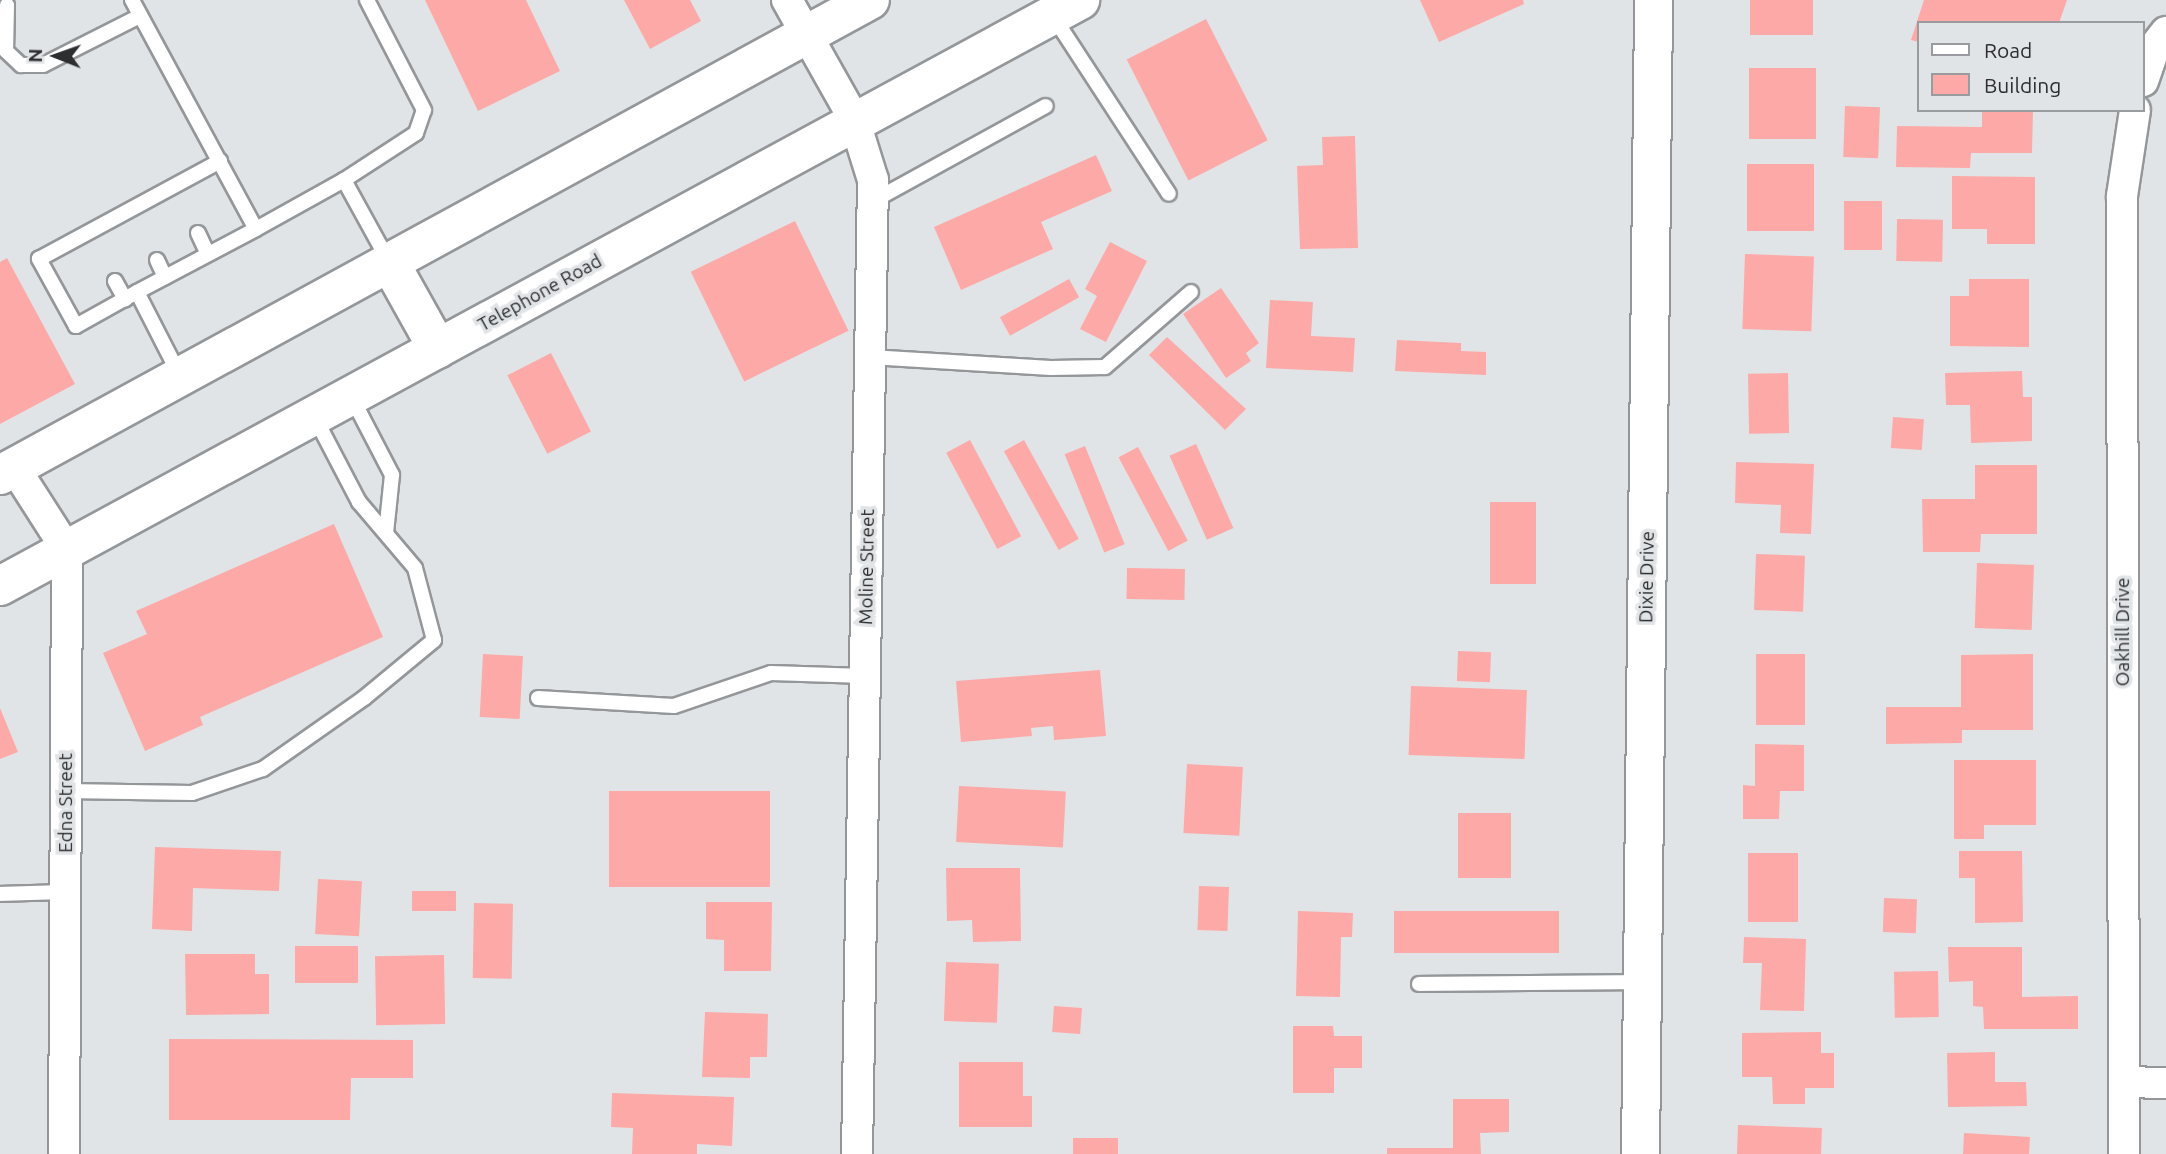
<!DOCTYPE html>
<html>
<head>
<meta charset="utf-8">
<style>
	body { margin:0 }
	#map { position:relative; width:2166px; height:1154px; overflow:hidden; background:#e1e4e7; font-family:Ubuntu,sans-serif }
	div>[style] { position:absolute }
	.building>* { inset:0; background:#fda9a7; transform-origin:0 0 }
	.roads { filter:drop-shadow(2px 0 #94979a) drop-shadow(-2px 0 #94979a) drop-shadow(0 2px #94979a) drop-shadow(0 -2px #94979a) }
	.service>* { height:14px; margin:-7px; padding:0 7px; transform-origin:7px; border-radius:7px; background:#fff }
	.minor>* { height:30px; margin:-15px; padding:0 15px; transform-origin:15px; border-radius:15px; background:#fff }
	.tertiary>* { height:37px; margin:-18.5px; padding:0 18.5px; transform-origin:18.5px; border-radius:18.5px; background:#fff }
	.secondary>* { height:38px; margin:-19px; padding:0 19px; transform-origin:19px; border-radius:19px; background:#fff }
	span { translate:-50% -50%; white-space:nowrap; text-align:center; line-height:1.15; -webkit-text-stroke:7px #e1e4e7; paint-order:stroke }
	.street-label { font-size:19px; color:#2d2e30 }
	.legend { position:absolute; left:1917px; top:21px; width:228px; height:91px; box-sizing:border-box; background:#e1e4e7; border:2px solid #999b9e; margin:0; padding:9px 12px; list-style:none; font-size:21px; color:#2d2e30 }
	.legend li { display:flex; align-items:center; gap:14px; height:35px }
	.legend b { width:35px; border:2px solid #999b9e }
	.north { position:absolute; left:21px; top:21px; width:70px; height:70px; -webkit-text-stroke:5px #e1e4e7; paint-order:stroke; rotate:271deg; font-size:19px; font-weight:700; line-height:28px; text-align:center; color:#2d2e30 }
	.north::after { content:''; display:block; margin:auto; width:24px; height:32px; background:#2d2e30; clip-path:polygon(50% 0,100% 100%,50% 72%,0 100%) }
</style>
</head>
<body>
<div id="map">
	<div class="building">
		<i style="clip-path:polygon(425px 0,526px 0,560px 71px,478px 111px)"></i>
		<i style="clip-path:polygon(624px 0,690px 0,701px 21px,650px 49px)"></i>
		<i style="clip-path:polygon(1420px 0,1523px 0,1524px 4px,1439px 42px)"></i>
		<i style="left:1750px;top:0;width:63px;height:35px"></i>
		<i style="clip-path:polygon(1924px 0,2067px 0,2059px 23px,1919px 23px,1919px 42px,1911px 40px)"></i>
		<i style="left:1206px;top:19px;width:136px;height:89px;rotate:63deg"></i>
		<i style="left:1749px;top:68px;width:67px;height:71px"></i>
		<i style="left:1845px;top:106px;width:35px;height:51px;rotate:2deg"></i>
		<i style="clip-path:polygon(1982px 110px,2033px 110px,2032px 153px,1971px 153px,1970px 168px,1896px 167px,1897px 126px,1982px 127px)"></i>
		<i style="clip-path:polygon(1355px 136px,1358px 248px,1300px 249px,1297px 166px,1323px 165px,1322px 137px)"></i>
		<i style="clip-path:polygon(1096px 155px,1112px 191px,1041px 222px,1053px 249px,961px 290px,934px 227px)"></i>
		<i style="left:1747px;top:164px;width:67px;height:67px"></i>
		<i style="clip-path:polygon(1952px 176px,2035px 177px,2035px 244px,1987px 244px,1987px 229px,1952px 229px)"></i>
		<i style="left:1882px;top:201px;width:49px;height:38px;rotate:90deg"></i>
		<i style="left:1897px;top:219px;width:46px;height:42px;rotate:1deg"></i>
		<i style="left:795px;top:221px;width:122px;height:116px;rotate:64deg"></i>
		<i style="clip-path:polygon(1110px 242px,1147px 261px,1106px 342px,1080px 329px,1097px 296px,1085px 289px)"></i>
		<i style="left:1745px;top:254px;width:69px;height:75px;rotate:2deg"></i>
		<i style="clip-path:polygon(7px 258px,75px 384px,0 424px,0 262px)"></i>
		<i style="left:1069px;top:279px;width:21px;height:79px;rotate:61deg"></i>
		<i style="clip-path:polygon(1969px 279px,2029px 279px,2029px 347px,1950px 346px,1950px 296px,1969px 296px)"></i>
		<i style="clip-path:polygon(1221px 288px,1259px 343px,1246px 353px,1251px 361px,1226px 378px,1183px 314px)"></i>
		<i style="clip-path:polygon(1270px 300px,1313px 302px,1311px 336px,1355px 338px,1353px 372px,1266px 368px)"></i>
		<i style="clip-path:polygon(1167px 337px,1246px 409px,1225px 430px,1149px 355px)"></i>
		<i style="clip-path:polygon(1397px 340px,1461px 343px,1461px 351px,1486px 352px,1486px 375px,1395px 371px)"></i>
		<i style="left:551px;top:353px;width:88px;height:49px;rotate:63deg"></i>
		<i style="clip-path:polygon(2022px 371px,2023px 397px,2032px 397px,2032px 441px,1971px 443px,1970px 405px,1946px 405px,1945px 373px)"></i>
		<i style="left:1788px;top:373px;width:60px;height:40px;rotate:89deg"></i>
		<i style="left:1893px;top:417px;width:31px;height:31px;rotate:4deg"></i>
		<i style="left:970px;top:440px;width:109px;height:27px;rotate:62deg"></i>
		<i style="left:1024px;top:440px;width:113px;height:23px;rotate:61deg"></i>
		<i style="left:1196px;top:444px;width:92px;height:29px;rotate:66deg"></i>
		<i style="left:1085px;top:446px;width:106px;height:22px;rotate:68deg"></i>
		<i style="left:1138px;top:447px;width:106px;height:22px;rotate:62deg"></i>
		<i style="clip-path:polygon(1736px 462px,1814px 464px,1811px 534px,1780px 533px,1781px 505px,1735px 503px)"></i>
		<i style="clip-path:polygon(1975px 465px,2037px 465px,2037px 534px,1981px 534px,1980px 552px,1923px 552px,1922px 499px,1975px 499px)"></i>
		<i style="left:1536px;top:502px;width:82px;height:46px;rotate:90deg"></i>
		<i style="clip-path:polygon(334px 524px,383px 637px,200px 717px,203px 725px,145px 751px,103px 653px,147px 634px,136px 611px)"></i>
		<i style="left:1756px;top:554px;width:49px;height:56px;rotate:2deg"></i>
		<i style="left:1977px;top:563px;width:57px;height:65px;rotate:2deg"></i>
		<i style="left:1127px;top:568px;width:58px;height:31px;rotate:1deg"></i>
		<i style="left:1458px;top:651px;width:33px;height:30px;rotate:2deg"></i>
		<i style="left:483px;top:654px;width:40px;height:63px;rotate:3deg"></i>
		<i style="left:1805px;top:654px;width:71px;height:49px;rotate:90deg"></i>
		<i style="clip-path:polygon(2033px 654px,2033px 730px,1962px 730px,1962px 743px,1886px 744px,1886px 707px,1961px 707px,1961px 655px)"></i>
		<i style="clip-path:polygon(1100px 670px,1106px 736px,1054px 740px,1053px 726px,1031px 728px,1032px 736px,961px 742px,956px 681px)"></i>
		<i style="left:1411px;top:686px;width:116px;height:69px;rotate:2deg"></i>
		<i style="clip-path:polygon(0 708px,18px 752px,0 759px)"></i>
		<i style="clip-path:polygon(1755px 744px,1804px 745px,1804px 791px,1780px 791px,1779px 819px,1743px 819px,1743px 785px,1755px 786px)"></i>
		<i style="clip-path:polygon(1954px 760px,2036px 760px,2036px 825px,1984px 825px,1984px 839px,1954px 839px)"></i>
		<i style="left:1187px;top:764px;width:56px;height:69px;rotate:3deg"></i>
		<i style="left:959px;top:786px;width:107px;height:56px;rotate:3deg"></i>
		<i style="left:609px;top:791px;width:161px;height:96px"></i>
		<i style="left:1458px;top:813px;width:53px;height:65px"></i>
		<i style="clip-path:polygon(155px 847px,281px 851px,279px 891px,193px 888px,192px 931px,152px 929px)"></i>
		<i style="clip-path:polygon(1959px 851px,2022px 851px,2023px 922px,1975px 923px,1975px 878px,1959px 878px)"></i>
		<i style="left:1798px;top:853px;width:69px;height:50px;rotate:90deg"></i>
		<i style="clip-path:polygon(946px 868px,1020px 868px,1021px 941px,973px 942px,972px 920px,947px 921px)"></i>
		<i style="left:318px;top:879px;width:44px;height:55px;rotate:3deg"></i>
		<i style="left:1199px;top:886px;width:30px;height:44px;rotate:2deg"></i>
		<i style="left:412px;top:891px;width:44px;height:20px"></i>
		<i style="left:1884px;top:898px;width:33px;height:34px;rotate:2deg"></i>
		<i style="clip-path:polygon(706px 902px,772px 902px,771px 971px,724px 971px,724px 940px,706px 939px)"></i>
		<i style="left:474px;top:903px;width:39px;height:75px;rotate:1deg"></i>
		<i style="clip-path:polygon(1298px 911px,1353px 913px,1352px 937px,1341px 937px,1340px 997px,1296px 996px)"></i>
		<i style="left:1559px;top:911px;width:42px;height:165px;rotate:90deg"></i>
		<i style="clip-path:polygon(1744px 937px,1806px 939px,1804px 1011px,1760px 1010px,1762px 963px,1743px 963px)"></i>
		<i style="left:295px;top:946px;width:63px;height:37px"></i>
		<i style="clip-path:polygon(1948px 947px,2022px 947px,2022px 997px,2078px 996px,2078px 1029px,1984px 1029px,1983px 1007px,1973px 1006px,1973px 981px,1949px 982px)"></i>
		<i style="clip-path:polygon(185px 954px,255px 954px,255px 974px,269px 974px,269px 1014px,186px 1015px)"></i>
		<i style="left:444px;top:955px;width:69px;height:69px;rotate:89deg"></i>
		<i style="left:946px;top:962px;width:53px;height:59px;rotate:2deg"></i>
		<i style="left:1938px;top:971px;width:46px;height:44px;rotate:89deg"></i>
		<i style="left:1054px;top:1006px;width:28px;height:26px;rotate:4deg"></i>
		<i style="clip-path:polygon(705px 1012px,768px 1014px,767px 1057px,750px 1057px,750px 1078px,702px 1077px)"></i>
		<i style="clip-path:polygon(1293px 1026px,1333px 1026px,1334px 1036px,1362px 1036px,1362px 1068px,1334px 1068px,1334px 1093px,1293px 1093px)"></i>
		<i style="clip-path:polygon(1821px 1032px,1821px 1053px,1834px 1053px,1834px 1088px,1805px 1088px,1805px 1104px,1773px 1104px,1772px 1077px,1742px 1077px,1742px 1033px)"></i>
		<i style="clip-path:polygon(169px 1039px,413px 1040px,413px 1078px,351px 1078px,350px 1120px,169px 1120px)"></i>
		<i style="clip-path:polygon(1995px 1052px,1995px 1082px,2026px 1082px,2027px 1106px,1948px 1107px,1947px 1053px)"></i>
		<i style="clip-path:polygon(959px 1062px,1023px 1062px,1023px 1096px,1032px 1096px,1032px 1127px,959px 1127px)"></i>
		<i style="clip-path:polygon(612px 1093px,734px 1097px,732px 1146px,697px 1144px,697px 1154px,632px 1154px,633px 1128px,611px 1127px)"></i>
		<i style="clip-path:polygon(1453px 1099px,1509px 1099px,1509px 1132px,1480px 1133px,1481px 1154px,1387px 1154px,1387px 1148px,1453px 1148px)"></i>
		<i style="left:1738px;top:1125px;width:84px;height:29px;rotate:2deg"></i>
		<i style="clip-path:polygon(1964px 1133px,2030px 1137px,2029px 1154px,1963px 1154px)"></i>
		<i style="left:1073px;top:1138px;width:45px;height:16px"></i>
	</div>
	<div class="roads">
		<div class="service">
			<i style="left:132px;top:0;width:260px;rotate:61.6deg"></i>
			<i style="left:256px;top:229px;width:135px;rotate:152.1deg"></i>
			<i style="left:7px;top:5px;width:46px;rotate:91.2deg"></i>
			<i style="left:6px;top:51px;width:21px;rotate:43deg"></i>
			<i style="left:21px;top:65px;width:22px"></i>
			<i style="left:43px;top:65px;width:109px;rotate:-26.8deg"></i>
			<i style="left:1053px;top:16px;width:212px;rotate:56.9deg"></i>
			<i style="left:344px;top:180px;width:94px;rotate:61.2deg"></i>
			<i style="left:873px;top:201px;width:197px;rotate:-28.8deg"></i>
			<i style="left:256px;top:229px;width:101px;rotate:-29.1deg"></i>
			<i style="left:344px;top:180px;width:86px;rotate:-33.1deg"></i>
			<i style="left:416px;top:133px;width:24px;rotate:-71deg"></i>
			<i style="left:424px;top:110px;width:124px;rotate:-117.4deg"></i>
			<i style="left:198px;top:233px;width:23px;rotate:65deg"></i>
			<i style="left:157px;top:260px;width:19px;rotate:65deg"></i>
			<i style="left:115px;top:281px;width:21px;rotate:61deg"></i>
			<i style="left:870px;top:357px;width:181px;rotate:3.5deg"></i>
			<i style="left:1051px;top:368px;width:54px;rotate:-1.1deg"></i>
			<i style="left:1105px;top:367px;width:114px;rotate:-41.1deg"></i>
			<i style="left:179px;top:374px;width:92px;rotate:-117.1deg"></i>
			<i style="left:137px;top:292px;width:70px;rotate:150.9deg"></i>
			<i style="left:76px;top:326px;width:77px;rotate:-118.9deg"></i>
			<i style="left:39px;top:259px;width:206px;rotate:-28.4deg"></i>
			<i style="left:352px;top:398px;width:87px;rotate:62.5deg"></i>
			<i style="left:392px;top:475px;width:58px;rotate:95.9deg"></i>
			<i style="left:538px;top:698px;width:136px;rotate:3.4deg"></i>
			<i style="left:674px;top:706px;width:102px;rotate:-18.8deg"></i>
			<i style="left:771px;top:673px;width:94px;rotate:1.8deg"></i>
			<i style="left:66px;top:791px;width:126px;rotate:0.9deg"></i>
			<i style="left:192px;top:793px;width:75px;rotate:-18.7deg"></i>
			<i style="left:263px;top:769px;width:123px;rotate:-35.1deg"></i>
			<i style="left:364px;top:698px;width:91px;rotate:-39.6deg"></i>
			<i style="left:434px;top:640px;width:74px;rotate:-104.8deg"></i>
			<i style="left:415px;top:568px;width:87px;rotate:-130.3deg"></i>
			<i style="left:359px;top:502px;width:97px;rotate:-117.6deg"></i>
			<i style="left:0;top:894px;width:65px;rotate:-1.8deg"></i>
			<i style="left:1419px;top:984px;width:222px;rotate:-0.5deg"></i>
		</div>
		<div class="minor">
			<i style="left:787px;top:0;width:137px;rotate:60.6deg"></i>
			<i style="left:854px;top:119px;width:64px;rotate:72.7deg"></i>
			<i style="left:873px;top:180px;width:974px;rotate:90.94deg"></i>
			<i style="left:2143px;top:81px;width:37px;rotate:-71deg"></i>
			<i style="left:2155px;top:46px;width:18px;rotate:-52deg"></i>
			<i style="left:14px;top:467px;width:98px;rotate:57.4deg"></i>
			<i style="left:67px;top:550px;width:604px;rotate:90.28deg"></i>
			<i style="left:2124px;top:1082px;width:42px;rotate:1.4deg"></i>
			<i style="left:2124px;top:1154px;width:958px;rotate:-90.12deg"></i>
			<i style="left:2122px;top:196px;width:87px;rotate:-81.4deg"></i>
		</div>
		<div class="tertiary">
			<i style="left:1640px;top:1154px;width:1154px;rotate:-89.35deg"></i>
		</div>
		<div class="secondary">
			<i style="left:391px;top:265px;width:96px;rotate:60.8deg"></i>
			<i style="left:0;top:475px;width:991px;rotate:-28.63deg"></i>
			<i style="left:0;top:586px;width:1229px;rotate:-28.48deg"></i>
		</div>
	</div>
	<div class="street-label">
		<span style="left:540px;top:293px;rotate:-29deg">Telephone Road</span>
		<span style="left:867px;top:567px;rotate:-89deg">Moline Street</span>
		<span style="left:1647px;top:577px;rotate:-89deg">Dixie Drive</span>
		<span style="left:2123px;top:632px;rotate:-90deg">Oakhill Drive</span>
		<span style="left:66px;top:803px;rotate:-90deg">Edna Street</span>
	</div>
	<ul class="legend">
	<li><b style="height:9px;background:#fff"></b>Road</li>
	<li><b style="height:19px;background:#fda9a7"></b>Building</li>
	</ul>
	<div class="north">N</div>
</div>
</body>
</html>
